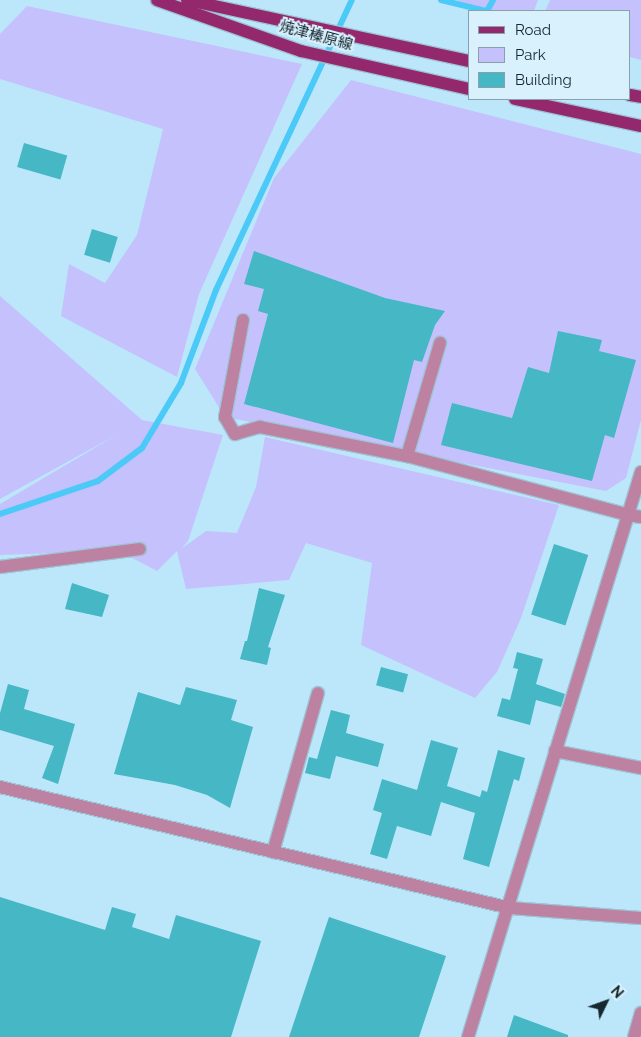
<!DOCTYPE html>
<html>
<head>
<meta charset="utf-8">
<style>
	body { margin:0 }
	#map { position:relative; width:641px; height:1037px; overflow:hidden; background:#bce7fa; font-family:Raleway,"Noto Sans JP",sans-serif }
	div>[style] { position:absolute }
	.green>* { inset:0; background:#c4c1fd }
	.stream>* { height:6px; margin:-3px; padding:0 3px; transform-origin:3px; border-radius:3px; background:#4bcaf8 }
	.building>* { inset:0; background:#46b7c4; transform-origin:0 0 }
	.roads { filter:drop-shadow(1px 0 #9ec4d5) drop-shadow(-1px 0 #9ec4d5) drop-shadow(0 1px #9ec4d5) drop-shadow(0 -1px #9ec4d5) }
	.minor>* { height:12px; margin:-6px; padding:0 6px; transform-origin:6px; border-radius:6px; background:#bd81a1 }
	.tertiary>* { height:12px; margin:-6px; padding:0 6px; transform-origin:6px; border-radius:6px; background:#bd81a1 }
	.primary>* { height:12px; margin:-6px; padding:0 6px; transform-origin:6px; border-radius:6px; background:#94286c }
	span { translate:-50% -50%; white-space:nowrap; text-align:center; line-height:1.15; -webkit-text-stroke:4px #d8f1fd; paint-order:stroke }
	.street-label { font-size:15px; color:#16272e }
	.legend { position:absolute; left:468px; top:10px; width:162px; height:90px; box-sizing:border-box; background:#d8f1fd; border:1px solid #8aa0aa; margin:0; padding:6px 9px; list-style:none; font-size:15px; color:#16272e }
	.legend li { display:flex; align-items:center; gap:10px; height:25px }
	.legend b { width:25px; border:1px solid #8aa0aa }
	.north { position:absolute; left:581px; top:977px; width:50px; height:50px; -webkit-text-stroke:4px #d8f1fd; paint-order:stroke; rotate:48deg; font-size:14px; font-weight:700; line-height:20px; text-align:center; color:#16272e }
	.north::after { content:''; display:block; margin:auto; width:18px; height:22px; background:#16272e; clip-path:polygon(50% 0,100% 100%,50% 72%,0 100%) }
</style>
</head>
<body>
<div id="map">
	<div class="green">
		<i style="clip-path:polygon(455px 0,538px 0,534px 11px,491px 11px)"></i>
		<i style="clip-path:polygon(550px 0,641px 0,641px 60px,630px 57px,630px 11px,545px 11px)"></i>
		<i style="clip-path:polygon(27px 6px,302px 64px,199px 294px,177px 377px,61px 316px,69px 264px,105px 283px,137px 235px,163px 129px,0 79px,0 34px)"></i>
		<i style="clip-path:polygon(351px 80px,641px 154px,641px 420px,626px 478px,606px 491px,225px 417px,195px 369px,274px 178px)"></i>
		<i style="clip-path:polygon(0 296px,142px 420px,223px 435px,188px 541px,181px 549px,206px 531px,237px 533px,256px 487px,265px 437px,559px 505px,521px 618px,497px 672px,475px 698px,361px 645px,372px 563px,306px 543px,289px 580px,186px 589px,177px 551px,157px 571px,119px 551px,0 555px,0 504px,118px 434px,0 499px)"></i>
	</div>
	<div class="stream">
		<i style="left:441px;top:0;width:46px;rotate:13.7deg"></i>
		<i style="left:487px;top:11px;width:13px;rotate:-61deg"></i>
		<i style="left:0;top:514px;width:103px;rotate:-18.6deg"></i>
		<i style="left:98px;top:481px;width:55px;rotate:-36.9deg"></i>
		<i style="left:142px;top:448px;width:76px;rotate:-59deg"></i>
		<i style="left:181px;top:383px;width:99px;rotate:-69.4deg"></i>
		<i style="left:216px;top:290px;width:320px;rotate:-64.9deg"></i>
	</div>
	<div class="building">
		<i style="left:24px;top:143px;width:45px;height:25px;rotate:16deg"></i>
		<i style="left:92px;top:229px;width:27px;height:27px;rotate:17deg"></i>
		<i style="clip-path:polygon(254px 251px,385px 298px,445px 311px,435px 325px,422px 362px,414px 360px,393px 443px,244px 404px,268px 314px,258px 311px,264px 289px,244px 284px)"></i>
		<i style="clip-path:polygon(558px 331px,602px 340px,599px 351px,636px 360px,614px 438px,605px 435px,592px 481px,441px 445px,452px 403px,512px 418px,528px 367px,549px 373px)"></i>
		<i style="left:554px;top:544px;width:36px;height:74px;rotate:18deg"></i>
		<i style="clip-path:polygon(72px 583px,109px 595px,102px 617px,65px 609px)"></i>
		<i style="clip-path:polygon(259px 588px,285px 595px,268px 647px,271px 648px,267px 665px,240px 659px,245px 641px,247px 641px)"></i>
		<i style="clip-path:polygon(517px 652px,543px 659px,536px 684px,565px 694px,561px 707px,536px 700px,530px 725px,497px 716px,502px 698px,510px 700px,518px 669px,513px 668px)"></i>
		<i style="left:381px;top:667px;width:28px;height:19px;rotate:15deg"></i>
		<i style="clip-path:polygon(8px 684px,29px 690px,24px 709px,75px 724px,58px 784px,42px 778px,54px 746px,0 730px,0 713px)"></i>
		<i style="clip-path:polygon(186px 687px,237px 700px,231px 720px,253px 727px,230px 808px,207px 795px,175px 785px,114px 774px,138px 692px,180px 705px)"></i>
		<i style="clip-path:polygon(331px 710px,350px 715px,346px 733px,384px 744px,378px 767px,336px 756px,330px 779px,305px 773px,309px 757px,317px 759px)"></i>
		<i style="clip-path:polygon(431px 740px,458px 748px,447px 786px,480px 797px,482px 790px,487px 792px,498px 750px,525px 758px,519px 781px,514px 779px,489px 867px,463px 859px,475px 813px,441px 802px,431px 836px,397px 826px,387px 859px,370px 854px,382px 813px,373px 810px,382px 779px,417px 790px)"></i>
		<i style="clip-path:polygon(0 897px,105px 930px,112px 907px,136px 914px,132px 927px,169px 939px,176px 915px,261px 941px,231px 1037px,0 1037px)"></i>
		<i style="clip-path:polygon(329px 917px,446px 956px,419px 1037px,289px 1037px)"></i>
		<i style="clip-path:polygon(514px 1015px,568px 1035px,568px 1037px,507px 1037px)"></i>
	</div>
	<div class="roads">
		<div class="minor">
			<i style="left:243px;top:320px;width:99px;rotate:100.5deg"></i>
			<i style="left:225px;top:417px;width:20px;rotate:60deg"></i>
			<i style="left:235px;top:434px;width:26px;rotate:-16deg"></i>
			<i style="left:260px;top:427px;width:150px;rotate:11.2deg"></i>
			<i style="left:407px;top:456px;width:229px;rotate:14.9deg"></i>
			<i style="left:407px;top:456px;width:118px;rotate:-73.7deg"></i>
			<i style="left:0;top:567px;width:141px;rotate:-7.3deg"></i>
			<i style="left:555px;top:751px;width:88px;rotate:11.2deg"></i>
			<i style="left:273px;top:852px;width:165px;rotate:-74.2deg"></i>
			<i style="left:510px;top:908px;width:131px;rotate:4.4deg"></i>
			<i style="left:634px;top:1037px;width:25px;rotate:-74deg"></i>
		</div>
		<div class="tertiary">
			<i style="left:628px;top:515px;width:45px;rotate:-73.2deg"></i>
			<i style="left:0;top:787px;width:524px;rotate:13.35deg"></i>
			<i style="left:468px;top:1037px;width:546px;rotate:-72.96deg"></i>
			<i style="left:628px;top:515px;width:13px;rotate:9deg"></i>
		</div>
		<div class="primary">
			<i style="left:157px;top:0;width:153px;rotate:19.5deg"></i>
			<i style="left:301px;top:51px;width:173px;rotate:12.7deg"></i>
			<i style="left:187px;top:0;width:289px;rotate:12.2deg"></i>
			<i style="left:630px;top:95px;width:11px;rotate:10deg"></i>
			<i style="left:515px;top:99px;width:129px;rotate:12.1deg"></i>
		</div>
	</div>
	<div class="street-label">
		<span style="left:316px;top:36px;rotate:15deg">焼津榛原線</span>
	</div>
	<ul class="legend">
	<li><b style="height:6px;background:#94286c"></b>Road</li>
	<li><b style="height:14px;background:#c4c1fd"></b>Park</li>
	<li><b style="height:14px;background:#46b7c4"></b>Building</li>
	</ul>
	<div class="north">N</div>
</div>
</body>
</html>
